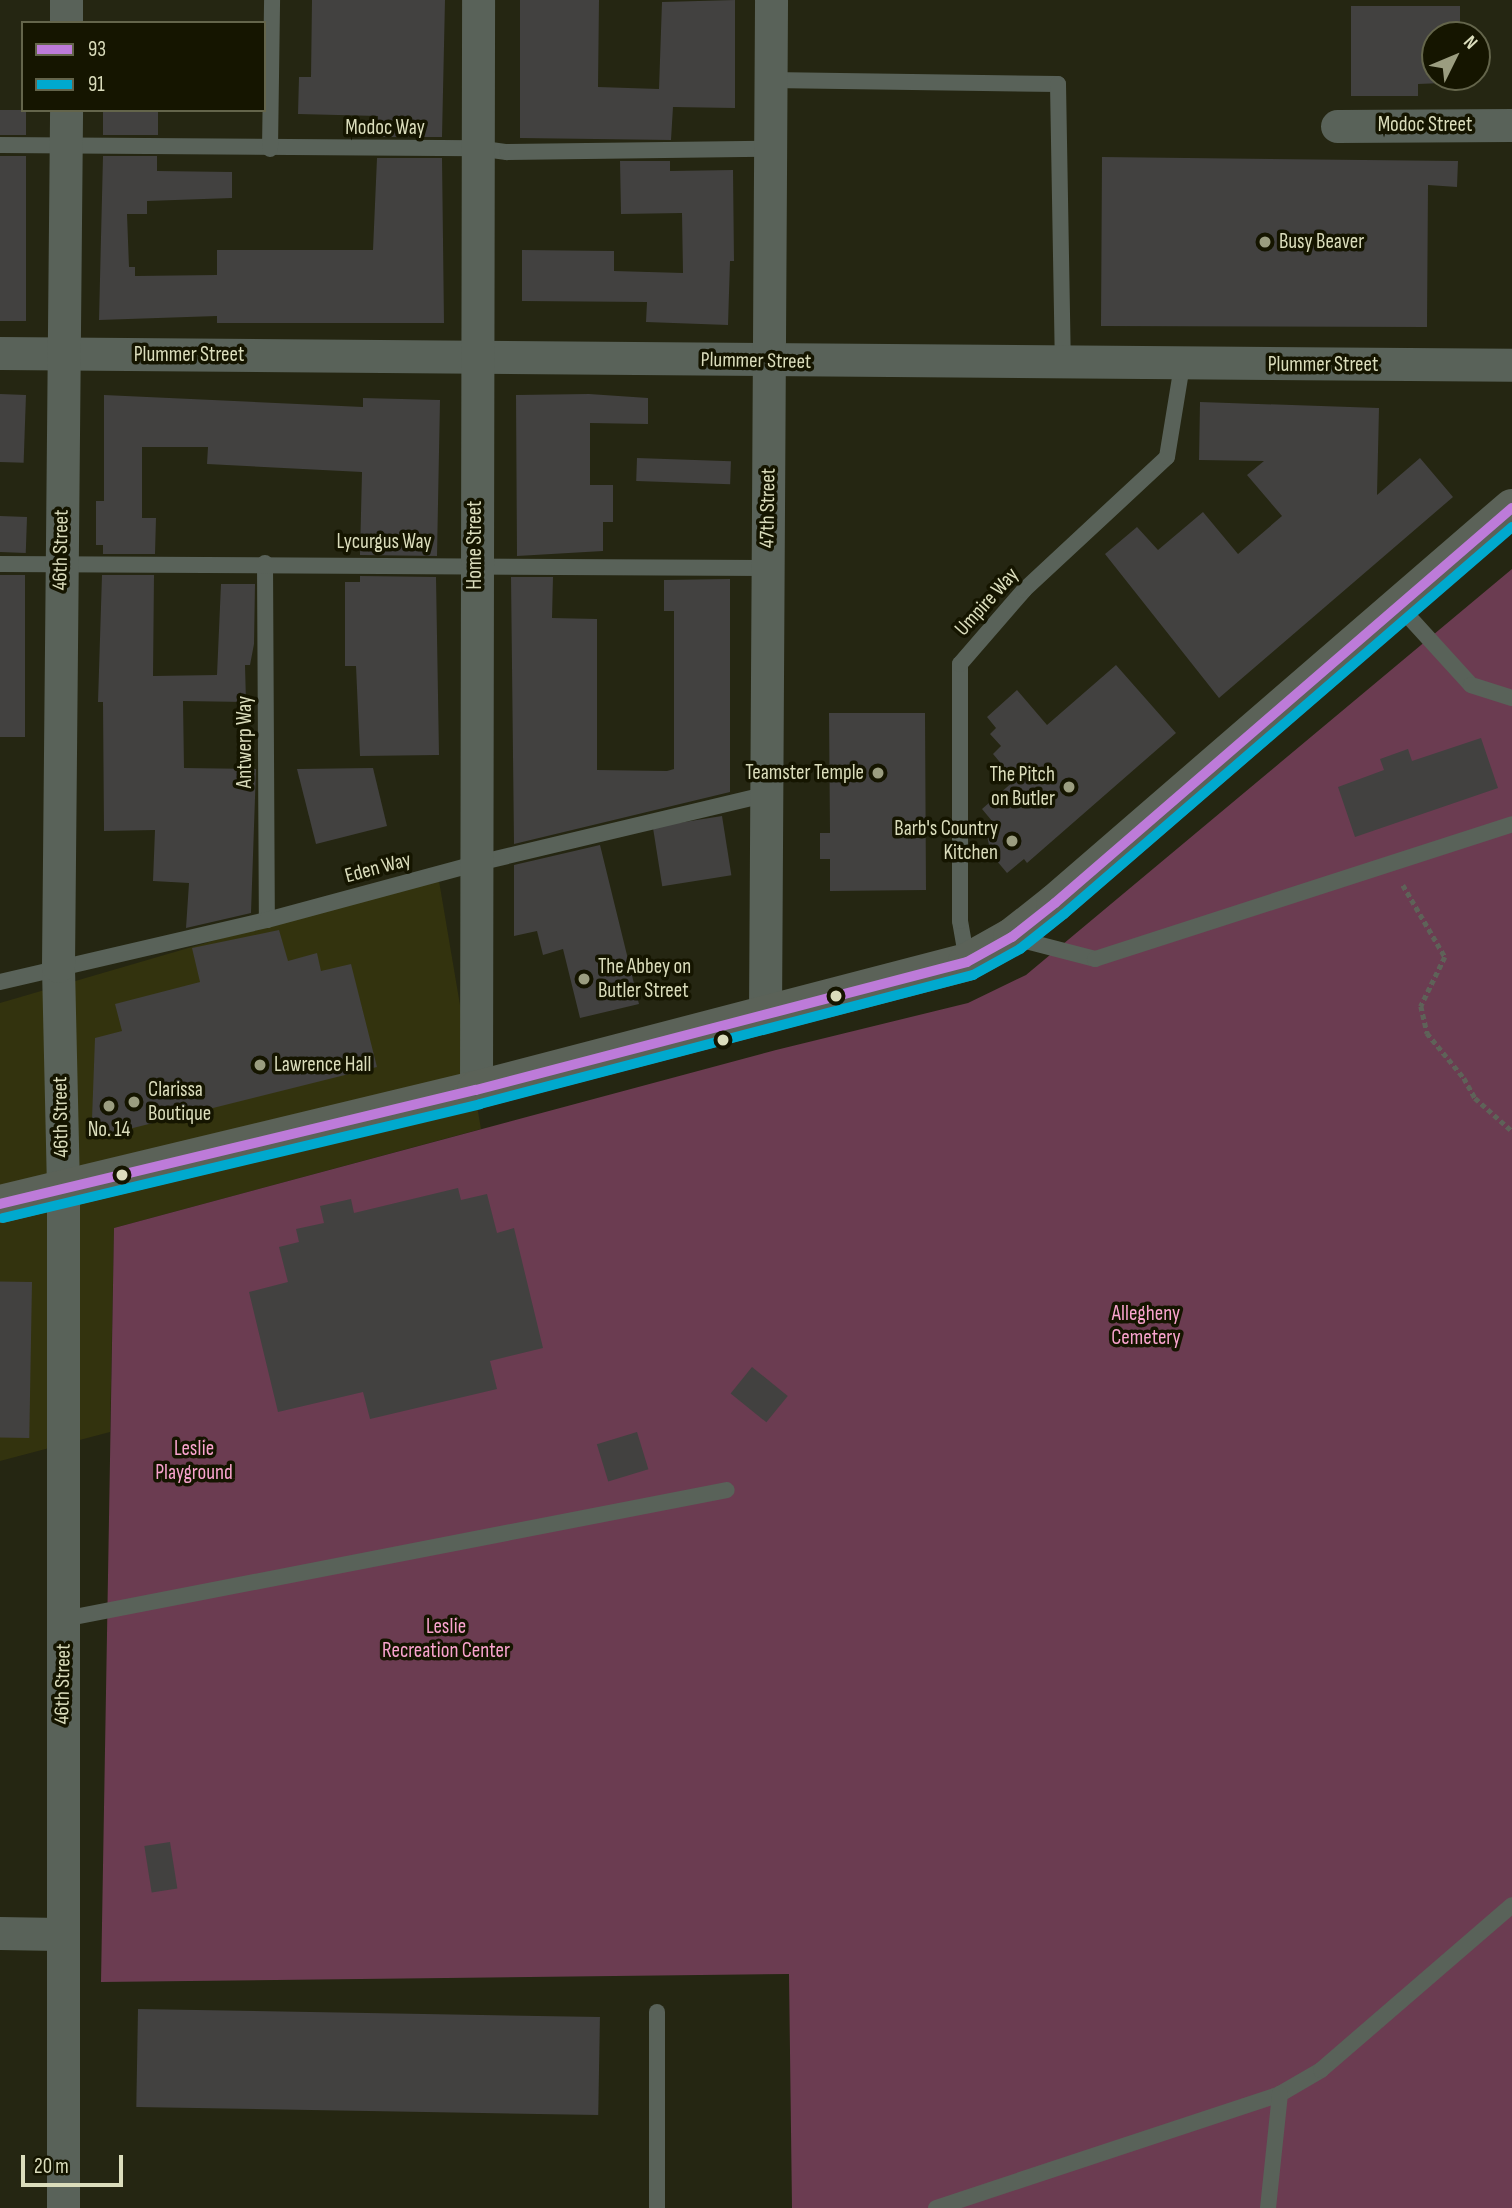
<!DOCTYPE html>
<html>
<head>
<meta charset="utf-8">
<style>
	body { margin:0 }
	#map { position:relative; width:1512px; height:2208px; overflow:hidden; background:#252612; font-family:"Sofia Sans Condensed",sans-serif }
	div>[style] { position:absolute }
	.built>* { inset:0; background:#33330e }
	.green>* { inset:0; background:#6b3c51 }
	.building>* { inset:0; background:#424140; transform-origin:0 0 }
	.path>* { height:4.5px; margin-top:-2.25px; transform-origin:0; background:repeating-linear-gradient(90deg,#5e6258 0 5px,transparent 0 8.5px) }
	.service>* { height:16px; margin:-8px; padding:0 8px; transform-origin:8px; border-radius:8px; background:#596259 }
	.minor>* { height:33px; margin:-16.5px; padding:0 16.5px; transform-origin:16.5px; border-radius:16.5px; background:#596259 }
	.secondary>* { height:38px; margin:-19px; padding:0 19px; transform-origin:19px; border-radius:19px; background:#5b6258 }
	.bus-1>* { height:10px; margin:-5px; padding:0 5px; transform-origin:5px; border-radius:5px; background:#bd7bd9 }
	.bus-2>* { height:10px; margin:-5px; padding:0 5px; transform-origin:5px; border-radius:5px; background:#00a9ce }
	.dots>* { width:19px; height:19px; translate:-50% -50%; box-sizing:border-box; border:4px solid #151500; border-radius:50% }
	span { translate:-50% -50%; white-space:nowrap; text-align:center; line-height:1.15; -webkit-text-stroke:7px #151500; paint-order:stroke }
	.street-label { font-size:21px; color:#dbddbc }
	.poi-label { font-size:21px; color:#dbddbc }
	.left { translate:0 -50%; text-align:left }
	.right { translate:-100% -50%; text-align:right }
	.park-label { font-size:21px; color:#faa4ce }
	.legend { position:absolute; left:21px; top:21px; width:245px; height:91px; box-sizing:border-box; background:#151500; border:2px solid #64654b; margin:0; padding:9px 12px; list-style:none; font-size:21px; color:#dbddbc }
	.legend li { display:flex; align-items:center; gap:14px; height:35px }
	.legend b { width:35px; border:2px solid #64654b }
	.north { position:absolute; left:1421px; top:21px; width:70px; height:70px; box-sizing:border-box; background:#151500; border:2px solid #64654b; border-radius:50%; rotate:47deg; font-size:19px; font-weight:700; line-height:28px; text-align:center; color:#dbddbc }
	.north::after { content:''; display:block; margin:auto; width:24px; height:32px; background:#9b9d80; clip-path:polygon(50% 0,100% 100%,50% 72%,0 100%) }
	.scale { position:absolute; left:21px; top:2155px; width:102px; height:32px; box-sizing:border-box; border:4px solid #dbddbc; border-top:0; padding-left:9px; font-size:21px; line-height:24px; white-space:nowrap; color:#dbddbc; -webkit-text-stroke:5px #151500; paint-order:stroke }
</style>
</head>
<body>
<div id="map">
	<div class="built">
		<i style="clip-path:polygon(438px 875px,481px 1129px,114px 1228px,110px 1432px,0 1461px,0 1003px)"></i>
	</div>
	<div class="green">
		<i style="clip-path:polygon(1512px 569px,1512px 2208px,792px 2208px,789px 1974px,101px 1982px,114px 1228px,776px 1050px,968px 1003px,1026px 975px)"></i>
	</div>
	<div class="building">
		<i style="clip-path:polygon(312px 0,445px 0,442px 137px,377px 137px,378px 116px,298px 114px,299px 77px,311px 77px)"></i>
		<i style="clip-path:polygon(520px 0,599px 0,598px 87px,659px 89px,662px 2px,735px 0,735px 108px,673px 107px,671px 140px,520px 138px)"></i>
		<i style="clip-path:polygon(1351px 6px,1460px 6px,1460px 35px,1435px 35px,1435px 77px,1443px 77px,1443px 83px,1418px 84px,1418px 96px,1351px 96px)"></i>
		<i style="left:0;top:110px;width:26px;height:25px"></i>
		<i style="left:103px;top:110px;width:55px;height:25px"></i>
		<i style="left:0;top:156px;width:26px;height:165px"></i>
		<i style="clip-path:polygon(103px 156px,157px 156px,157px 171px,232px 172px,232px 198px,147px 201px,147px 214px,127px 214px,129px 267px,135px 267px,135px 276px,217px 275px,217px 250px,373px 250px,377px 158px,442px 158px,444px 323px,217px 323px,217px 316px,99px 320px)"></i>
		<i style="clip-path:polygon(1102px 157px,1458px 161px,1457px 187px,1428px 185px,1427px 327px,1101px 326px)"></i>
		<i style="clip-path:polygon(620px 161px,670px 161px,670px 171px,733px 170px,734px 261px,730px 261px,728px 325px,646px 322px,647px 302px,522px 301px,522px 250px,614px 251px,614px 271px,683px 273px,682px 213px,621px 214px)"></i>
		<i style="left:0;top:394px;width:26px;height:68px;rotate:2deg"></i>
		<i style="clip-path:polygon(589px 394px,648px 398px,648px 424px,590px 423px,590px 485px,613px 485px,613px 522px,603px 522px,603px 551px,517px 556px,516px 395px)"></i>
		<i style="clip-path:polygon(104px 395px,363px 407px,363px 398px,440px 400px,437px 556px,360px 555px,362px 472px,207px 464px,208px 447px,142px 447px,142px 518px,156px 518px,155px 554px,103px 554px,103px 545px,96px 545px,96px 501px,104px 501px)"></i>
		<i style="clip-path:polygon(1200px 402px,1379px 408px,1377px 495px,1420px 458px,1453px 497px,1219px 698px,1105px 554px,1137px 527px,1158px 550px,1203px 512px,1238px 554px,1282px 516px,1247px 475px,1264px 461px,1199px 460px)"></i>
		<i style="left:637px;top:458px;width:94px;height:23px;rotate:2deg"></i>
		<i style="left:27px;top:517px;width:36px;height:27px;rotate:92deg"></i>
		<i style="left:0;top:575px;width:25px;height:162px"></i>
		<i style="clip-path:polygon(102px 575px,154px 575px,153px 676px,217px 675px,221px 584px,255px 584px,254px 644px,250px 665px,245px 665px,246px 702px,183px 701px,184px 768px,256px 769px,251px 913px,186px 928px,189px 883px,153px 881px,155px 830px,104px 831px,103px 702px,98px 702px)"></i>
		<i style="clip-path:polygon(360px 576px,436px 577px,439px 755px,360px 756px,356px 666px,345px 666px,345px 582px,360px 582px)"></i>
		<i style="clip-path:polygon(511px 577px,553px 577px,552px 618px,597px 619px,597px 770px,667px 771px,674px 769px,674px 611px,664px 611px,664px 580px,730px 579px,730px 792px,514px 844px)"></i>
		<i style="clip-path:polygon(1116px 665px,1176px 733px,1027px 863px,1024px 859px,1007px 873px,991px 854px,987px 836px,997px 827px,982px 809px,1015px 780px,993px 754px,1001px 746px,990px 734px,996px 728px,987px 717px,1017px 690px,1047px 725px)"></i>
		<i style="clip-path:polygon(829px 713px,925px 713px,926px 890px,830px 891px,830px 859px,820px 859px,820px 833px,830px 833px)"></i>
		<i style="clip-path:polygon(1481px 738px,1498px 788px,1355px 837px,1338px 787px,1384px 770px,1380px 759px,1408px 749px,1412px 761px)"></i>
		<i style="clip-path:polygon(373px 768px,387px 826px,316px 844px,297px 769px)"></i>
		<i style="left:722px;top:816px;width:60px;height:70px;rotate:81deg"></i>
		<i style="clip-path:polygon(600px 845px,639px 1004px,580px 1018px,563px 949px,543px 955px,537px 931px,514px 936px,514px 865px)"></i>
		<i style="clip-path:polygon(279px 930px,288px 961px,317px 953px,321px 971px,351px 964px,377px 1067px,97px 1137px,92px 1119px,95px 1038px,122px 1031px,115px 1004px,200px 982px,192px 948px)"></i>
		<i style="clip-path:polygon(458px 1188px,461px 1200px,487px 1194px,497px 1233px,514px 1228px,543px 1348px,490px 1361px,497px 1389px,370px 1419px,363px 1392px,278px 1412px,249px 1292px,288px 1282px,279px 1247px,299px 1242px,296px 1229px,324px 1223px,320px 1206px,351px 1199px,354px 1213px)"></i>
		<i style="left:32px;top:1282px;width:156px;height:33px;rotate:91deg"></i>
		<i style="left:752px;top:1367px;width:46px;height:34px;rotate:39deg"></i>
		<i style="left:637px;top:1432px;width:39px;height:42px;rotate:73deg"></i>
		<i style="left:170px;top:1842px;width:47px;height:26px;rotate:81deg"></i>
		<i style="left:138px;top:2009px;width:462px;height:98px;rotate:1deg"></i>
	</div>
	<div class="path">
		<i style="left:1403px;top:885px;width:83px;rotate:59.7deg"></i>
		<i style="left:1445px;top:957px;width:55px;rotate:116.1deg"></i>
		<i style="left:1421px;top:1006px;width:28px;rotate:77deg"></i>
		<i style="left:1427px;top:1033px;width:58px;rotate:50.6deg"></i>
		<i style="left:1464px;top:1078px;width:23px;rotate:61deg"></i>
		<i style="left:1475px;top:1098px;width:50px;rotate:41.7deg"></i>
	</div>
	<div class="service">
		<i style="left:770px;top:80px;width:288px;rotate:0.8deg"></i>
		<i style="left:1058px;top:84px;width:280px;rotate:89deg"></i>
		<i style="left:0;top:145px;width:477px;rotate:0.4deg"></i>
		<i style="left:477px;top:148px;width:30px;rotate:8deg"></i>
		<i style="left:507px;top:152px;width:263px;rotate:-0.7deg"></i>
		<i style="left:270px;top:149px;width:149px;rotate:-89.2deg"></i>
		<i style="left:265px;top:563px;width:357px;rotate:89.7deg"></i>
		<i style="left:0;top:564px;width:767px;rotate:0.3deg"></i>
		<i style="left:1400px;top:607px;width:105px;rotate:47.7deg"></i>
		<i style="left:1471px;top:685px;width:43px;rotate:17.6deg"></i>
		<i style="left:1014px;top:938px;width:84px;rotate:14.5deg"></i>
		<i style="left:1095px;top:959px;width:438px;rotate:-17.9deg"></i>
		<i style="left:967px;top:961px;width:41px;rotate:-99.9deg"></i>
		<i style="left:960px;top:921px;width:257px;rotate:-90deg"></i>
		<i style="left:960px;top:664px;width:98px;rotate:-49.1deg"></i>
		<i style="left:1024px;top:590px;width:195px;rotate:-42.9deg"></i>
		<i style="left:1167px;top:457px;width:93px;rotate:-80.7deg"></i>
		<i style="left:0;top:982px;width:274px;rotate:-13.1deg"></i>
		<i style="left:267px;top:920px;width:214px;rotate:-15.1deg"></i>
		<i style="left:474px;top:864px;width:301px;rotate:-13.4deg"></i>
		<i style="left:64px;top:1619px;width:675px;rotate:-11.01deg"></i>
		<i style="left:657px;top:2208px;width:196px;rotate:-90deg"></i>
		<i style="left:936px;top:2208px;width:362px;rotate:-18.3deg"></i>
		<i style="left:1280px;top:2094px;width:48px;rotate:-30.3deg"></i>
		<i style="left:1321px;top:2070px;width:252px;rotate:-40.8deg"></i>
		<i style="left:1268px;top:2208px;width:115px;rotate:-84deg"></i>
	</div>
	<div class="minor">
		<i style="left:66px;top:23px;width:23px;rotate:-90deg"></i>
		<i style="left:1337px;top:126px;width:175px;rotate:-0.3deg"></i>
		<i style="left:0;top:353px;width:1512px;rotate:0.45deg"></i>
		<i style="left:765px;top:1016px;width:1016px;rotate:-89.66deg"></i>
		<i style="left:476px;top:1090px;width:1090px;rotate:-89.89deg"></i>
		<i style="left:0;top:1933px;width:60px;rotate:1deg"></i>
		<i style="left:63px;top:2208px;width:1020px;rotate:-90deg"></i>
		<i style="left:63px;top:1188px;width:222px;rotate:-91.3deg"></i>
		<i style="left:58px;top:966px;width:856px;rotate:-89.46deg"></i>
	</div>
	<div class="secondary">
		<i style="left:0;top:1204px;width:489px;rotate:-13.5deg"></i>
		<i style="left:476px;top:1090px;width:507px;rotate:-14.61deg"></i>
		<i style="left:967px;top:962px;width:51px;rotate:-29.1deg"></i>
		<i style="left:1012px;top:937px;width:55px;rotate:-38.3deg"></i>
		<i style="left:1055px;top:903px;width:604px;rotate:-40.84deg"></i>
	</div>
	<div class="bus-1">
		<i style="left:0;top:1204px;width:489px;rotate:-13.5deg"></i>
		<i style="left:476px;top:1090px;width:507px;rotate:-14.61deg"></i>
		<i style="left:967px;top:962px;width:51px;rotate:-29.1deg"></i>
		<i style="left:1012px;top:937px;width:55px;rotate:-38.3deg"></i>
		<i style="left:1055px;top:903px;width:604px;rotate:-40.84deg"></i>
	</div>
	<div class="bus-2">
		<i style="left:3px;top:1218px;width:490px;rotate:-13.4deg"></i>
		<i style="left:480px;top:1104px;width:510px;rotate:-14.66deg"></i>
		<i style="left:973px;top:975px;width:54px;rotate:-29deg"></i>
		<i style="left:1020px;top:949px;width:56px;rotate:-38.5deg"></i>
		<i style="left:1064px;top:914px;width:592px;rotate:-40.82deg"></i>
	</div>
	<div class="dots">
		<i style="left:1265px;top:242px;background:#9b9d80"></i>
		<i style="left:878px;top:773px;background:#9b9d80"></i>
		<i style="left:1069px;top:787px;background:#9b9d80"></i>
		<i style="left:1012px;top:841px;background:#9b9d80"></i>
		<i style="left:584px;top:979px;background:#9b9d80"></i>
		<i style="left:836px;top:996px;background:#dbddbc"></i>
		<i style="left:723px;top:1040px;background:#dbddbc"></i>
		<i style="left:260px;top:1065px;background:#9b9d80"></i>
		<i style="left:134px;top:1102px;background:#9b9d80"></i>
		<i style="left:109px;top:1106px;background:#9b9d80"></i>
		<i style="left:122px;top:1175px;background:#dbddbc"></i>
	</div>
	<div class="street-label">
		<span style="left:1425px;top:125px">Modoc Street</span>
		<span style="left:385px;top:128px">Modoc Way</span>
		<span style="left:189px;top:355px">Plummer Street</span>
		<span style="left:756px;top:361px;rotate:1deg">Plummer Street</span>
		<span style="left:1323px;top:365px">Plummer Street</span>
		<span style="left:768px;top:508px;rotate:-89deg">47th Street</span>
		<span style="left:384px;top:542px">Lycurgus Way</span>
		<span style="left:475px;top:545px;rotate:-90deg">Home Street</span>
		<span style="left:61px;top:550px;rotate:-89deg">46th Street</span>
		<span style="left:987px;top:602px;rotate:-48deg">Umpire Way</span>
		<span style="left:245px;top:742px;rotate:-90deg">Antwerp Way</span>
		<span style="left:378px;top:868px;rotate:-15deg">Eden Way</span>
		<span style="left:61px;top:1117px;rotate:-91deg">46th Street</span>
		<span style="left:63px;top:1684px;rotate:-89deg">46th Street</span>
	</div>
	<div class="poi-label">
		<span class="left" style="left:1279px;top:242px">Busy Beaver</span>
		<span class="right" style="left:864px;top:773px">Teamster Temple</span>
		<span class="right" style="left:1055px;top:787px">The Pitch<br>on Butler</span>
		<span class="right" style="left:998px;top:841px">Barb's Country<br>Kitchen</span>
		<span class="left" style="left:598px;top:979px">The Abbey on<br>Butler Street</span>
		<span class="left" style="left:274px;top:1065px">Lawrence Hall</span>
		<span class="left" style="left:148px;top:1102px">Clarissa<br>Boutique</span>
		<span style="left:109px;top:1130px">No. 14</span>
	</div>
	<div class="park-label">
		<span style="left:1146px;top:1326px">Allegheny<br>Cemetery</span>
		<span style="left:194px;top:1461px">Leslie<br>Playground</span>
		<span style="left:446px;top:1639px">Leslie<br>Recreation Center</span>
	</div>
	<ul class="legend">
	<li><b style="height:9px;background:#bd7bd9"></b>93</li>
	<li><b style="height:9px;background:#00a9ce"></b>91</li>
	</ul>
	<div class="north">N</div>
	<div class="scale">20 m</div>
</div>
</body>
</html>
